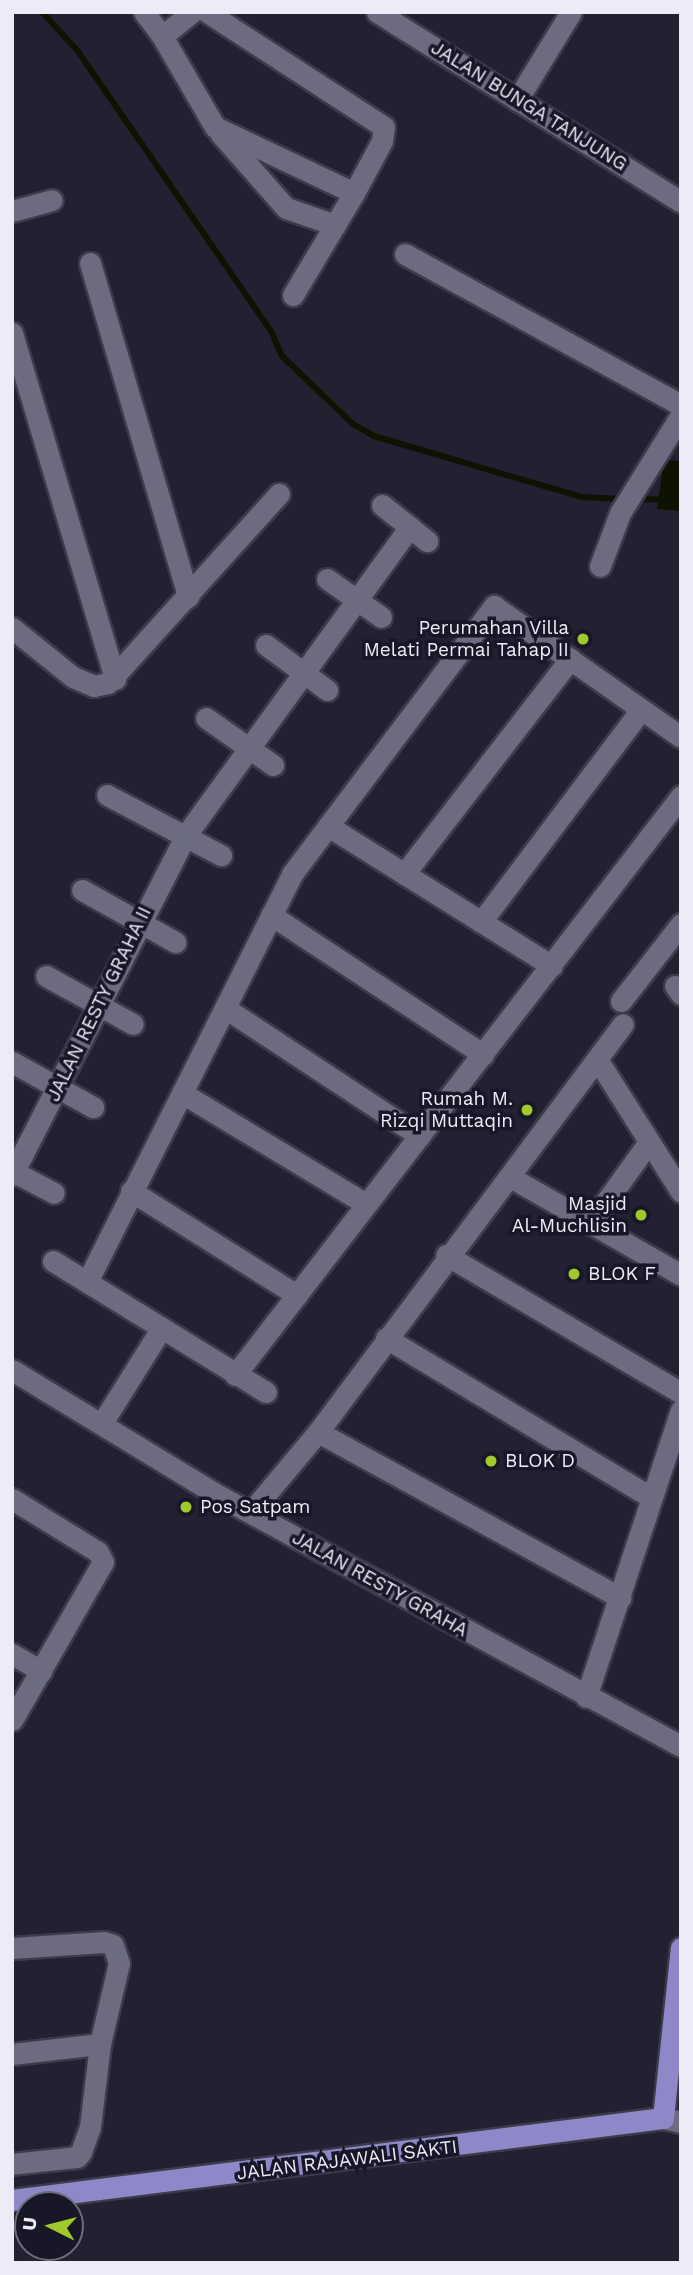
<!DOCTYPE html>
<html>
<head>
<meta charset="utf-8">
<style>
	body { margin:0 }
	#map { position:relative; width:693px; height:2275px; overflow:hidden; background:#222031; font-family:"Work Sans",sans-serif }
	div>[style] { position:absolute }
	.water>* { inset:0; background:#0d1300 }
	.stream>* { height:6px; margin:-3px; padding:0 3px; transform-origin:3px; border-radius:3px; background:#0d1300 }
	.roads { filter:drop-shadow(2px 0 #3c3b4a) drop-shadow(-2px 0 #3c3b4a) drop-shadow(0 2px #3c3b4a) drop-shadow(0 -2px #3c3b4a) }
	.minor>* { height:21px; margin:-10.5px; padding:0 10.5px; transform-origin:10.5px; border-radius:10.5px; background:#6c6b7f }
	.major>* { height:21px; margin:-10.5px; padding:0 10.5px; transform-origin:10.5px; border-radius:10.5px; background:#8f88c8 }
	.dots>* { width:19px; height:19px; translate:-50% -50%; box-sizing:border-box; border:4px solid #181727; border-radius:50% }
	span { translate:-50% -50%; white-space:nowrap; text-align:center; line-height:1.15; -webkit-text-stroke:7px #181727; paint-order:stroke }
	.street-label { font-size:19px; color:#ecebf7 }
	.poi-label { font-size:19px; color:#ecebf7 }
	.right { translate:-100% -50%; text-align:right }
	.left { translate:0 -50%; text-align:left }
	.frame { position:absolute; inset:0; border:14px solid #ecebf7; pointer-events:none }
	.north { position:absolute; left:14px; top:2191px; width:70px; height:70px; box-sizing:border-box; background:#181727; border:2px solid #6d6c7a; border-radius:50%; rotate:276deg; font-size:19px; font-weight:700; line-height:28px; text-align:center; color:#ecebf7 }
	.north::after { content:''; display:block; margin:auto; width:24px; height:32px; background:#a0c92b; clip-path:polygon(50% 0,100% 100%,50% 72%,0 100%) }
</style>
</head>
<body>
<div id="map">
	<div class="water">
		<i style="clip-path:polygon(664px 460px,681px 461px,681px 511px,657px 509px)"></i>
	</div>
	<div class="stream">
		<i style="left:42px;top:12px;width:52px;rotate:47.4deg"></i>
		<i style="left:77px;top:50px;width:344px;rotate:55.4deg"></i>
		<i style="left:272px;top:333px;width:25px;rotate:67deg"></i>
		<i style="left:282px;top:356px;width:98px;rotate:43.8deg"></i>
		<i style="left:353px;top:424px;width:24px;rotate:30deg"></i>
		<i style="left:374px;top:436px;width:216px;rotate:16.4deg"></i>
		<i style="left:581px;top:497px;width:42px;rotate:2.7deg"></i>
		<i style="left:634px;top:499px;width:47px;rotate:1.2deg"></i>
	</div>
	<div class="roads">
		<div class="minor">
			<i style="left:144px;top:12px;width:30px;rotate:53deg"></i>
			<i style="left:192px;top:12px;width:38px;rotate:141deg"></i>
			<i style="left:162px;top:36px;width:105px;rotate:59.8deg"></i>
			<i style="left:215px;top:127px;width:154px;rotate:25.4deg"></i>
			<i style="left:207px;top:12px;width:211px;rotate:33deg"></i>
			<i style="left:384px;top:127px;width:14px;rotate:98deg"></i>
			<i style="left:382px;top:141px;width:59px;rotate:118.3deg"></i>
			<i style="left:354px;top:193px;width:119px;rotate:120.9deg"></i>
			<i style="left:377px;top:12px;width:358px;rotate:32deg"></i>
			<i style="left:517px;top:100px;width:103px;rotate:-58.5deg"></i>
			<i style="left:220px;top:133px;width:100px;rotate:48.7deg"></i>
			<i style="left:286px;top:208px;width:52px;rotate:19.1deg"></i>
			<i style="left:12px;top:211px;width:41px;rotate:-15.4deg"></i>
			<i style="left:405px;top:254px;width:315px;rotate:28.7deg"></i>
			<i style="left:90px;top:263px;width:348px;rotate:73.6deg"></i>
			<i style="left:12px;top:333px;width:361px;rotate:73.4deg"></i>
			<i style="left:382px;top:505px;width:58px;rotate:38.7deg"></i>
			<i style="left:600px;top:566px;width:57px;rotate:-69.3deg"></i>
			<i style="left:620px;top:513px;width:115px;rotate:-58.1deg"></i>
			<i style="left:327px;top:579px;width:66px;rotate:35.1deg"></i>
			<i style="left:12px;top:628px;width:78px;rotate:38.8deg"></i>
			<i style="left:73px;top:677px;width:23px;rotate:23deg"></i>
			<i style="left:94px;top:686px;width:14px;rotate:-12deg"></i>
			<i style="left:108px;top:683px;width:255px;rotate:-47.9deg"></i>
			<i style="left:266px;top:645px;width:76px;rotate:36.4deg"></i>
			<i style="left:206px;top:718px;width:82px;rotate:35deg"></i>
			<i style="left:107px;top:795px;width:129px;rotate:27.8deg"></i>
			<i style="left:328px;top:826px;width:264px;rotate:32deg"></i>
			<i style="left:404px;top:874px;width:272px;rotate:-52.3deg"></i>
			<i style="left:82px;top:890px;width:107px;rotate:29.2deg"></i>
			<i style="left:271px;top:915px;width:254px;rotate:33.3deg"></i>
			<i style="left:481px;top:922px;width:266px;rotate:-53deg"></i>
			<i style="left:46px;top:976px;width:99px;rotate:28.9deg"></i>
			<i style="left:675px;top:986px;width:10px;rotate:53deg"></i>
			<i style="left:621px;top:1001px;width:98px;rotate:-52.1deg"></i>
			<i style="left:225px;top:1008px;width:233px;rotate:33.3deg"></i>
			<i style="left:597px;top:1059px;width:157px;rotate:57.7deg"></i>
			<i style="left:12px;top:1062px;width:93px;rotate:29.1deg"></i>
			<i style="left:182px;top:1093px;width:213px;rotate:31.1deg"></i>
			<i style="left:12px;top:1171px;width:47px;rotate:27.6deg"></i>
			<i style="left:12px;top:1175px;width:382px;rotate:-62.9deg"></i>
			<i style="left:186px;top:835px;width:381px;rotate:-54deg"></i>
			<i style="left:510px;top:1177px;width:197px;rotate:29.8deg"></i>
			<i style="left:131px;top:1191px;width:196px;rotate:32.1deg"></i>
			<i style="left:590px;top:1224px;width:101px;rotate:-54.3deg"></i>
			<i style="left:446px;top:1255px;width:273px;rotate:30.4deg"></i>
			<i style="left:53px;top:1261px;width:250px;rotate:31.6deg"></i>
			<i style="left:87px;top:1282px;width:457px;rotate:-63.3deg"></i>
			<i style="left:292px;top:874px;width:336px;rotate:-53deg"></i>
			<i style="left:494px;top:606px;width:228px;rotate:35deg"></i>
			<i style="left:386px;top:1338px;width:310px;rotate:31deg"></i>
			<i style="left:12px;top:1370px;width:237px;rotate:31.3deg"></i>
			<i style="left:214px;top:1493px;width:531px;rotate:28.45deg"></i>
			<i style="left:235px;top:1375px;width:731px;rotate:-52.39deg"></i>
			<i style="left:102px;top:1423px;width:111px;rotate:-57.9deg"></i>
			<i style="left:318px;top:1432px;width:345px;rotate:28.7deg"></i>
			<i style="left:12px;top:1499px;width:101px;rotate:31.6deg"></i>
			<i style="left:98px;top:1552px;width:11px;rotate:63deg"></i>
			<i style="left:103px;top:1562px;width:182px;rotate:119.9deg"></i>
			<i style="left:251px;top:1512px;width:104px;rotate:-50.1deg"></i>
			<i style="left:318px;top:1432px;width:509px;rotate:-53.22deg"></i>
			<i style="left:12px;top:1654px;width:34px;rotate:30deg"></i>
			<i style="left:586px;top:1697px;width:302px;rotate:-71.7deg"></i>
			<i style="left:12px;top:1948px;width:92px;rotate:-3.7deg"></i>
			<i style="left:104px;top:1942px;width:9px;rotate:18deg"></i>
			<i style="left:113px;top:1945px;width:19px;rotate:72deg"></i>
			<i style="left:119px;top:1963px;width:83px;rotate:103.2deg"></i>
			<i style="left:100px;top:2044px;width:84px;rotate:96.9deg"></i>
			<i style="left:90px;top:2127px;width:27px;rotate:110deg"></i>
			<i style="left:81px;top:2152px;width:6px;rotate:129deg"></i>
			<i style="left:77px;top:2157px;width:65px;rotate:173.9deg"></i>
			<i style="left:12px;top:2054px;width:89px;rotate:-6.5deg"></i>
			<i style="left:663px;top:2118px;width:18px;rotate:13deg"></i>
		</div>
		<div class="major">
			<i style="left:12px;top:2200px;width:656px;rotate:-7.18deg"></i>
			<i style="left:663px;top:2118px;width:171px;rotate:-84deg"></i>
		</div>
	</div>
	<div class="dots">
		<i style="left:583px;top:639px;background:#a0c92b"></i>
		<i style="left:527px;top:1110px;background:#a0c92b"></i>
		<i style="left:641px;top:1215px;background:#a0c92b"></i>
		<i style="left:574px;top:1274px;background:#a0c92b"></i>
		<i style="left:491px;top:1461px;background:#a0c92b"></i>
		<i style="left:186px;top:1507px;background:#a0c92b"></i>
	</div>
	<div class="street-label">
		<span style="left:529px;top:106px;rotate:32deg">JALAN BUNGA TANJUNG</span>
		<span style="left:99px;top:1004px;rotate:-64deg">JALAN RESTY GRAHA II</span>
		<span style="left:380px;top:1584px;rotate:29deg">JALAN RESTY GRAHA</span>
		<span style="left:347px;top:2160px;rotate:-7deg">JALAN RAJAWALI SAKTI</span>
	</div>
	<div class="poi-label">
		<span class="right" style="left:569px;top:639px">Perumahan Villa<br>Melati Permai Tahap II</span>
		<span class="right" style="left:513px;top:1110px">Rumah M.<br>Rizqi Muttaqin</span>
		<span class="right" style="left:627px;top:1215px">Masjid<br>Al-Muchlisin</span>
		<span class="left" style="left:588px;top:1274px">BLOK F</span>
		<span class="left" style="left:505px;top:1461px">BLOK D</span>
		<span class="left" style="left:200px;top:1507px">Pos Satpam</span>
	</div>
	<div class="frame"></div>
	<div class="north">U</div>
</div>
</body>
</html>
